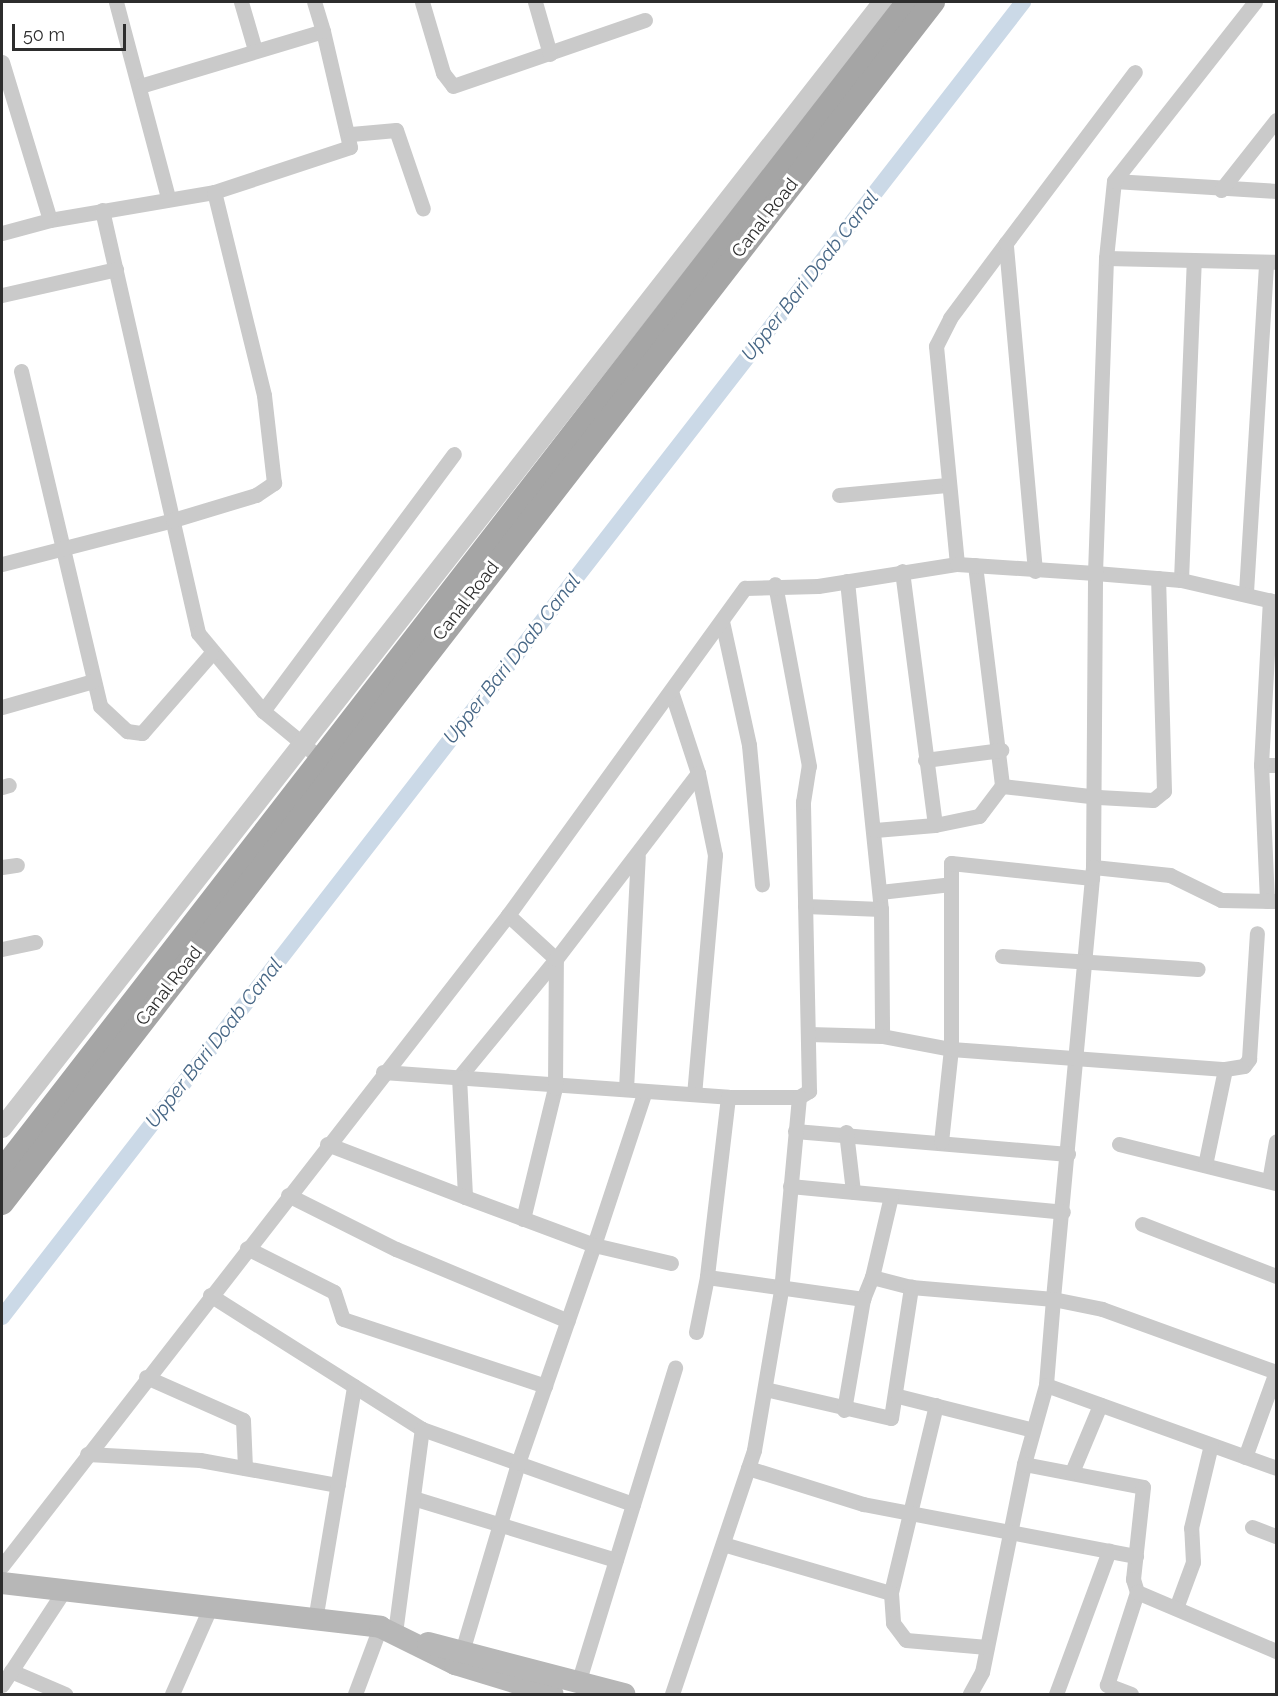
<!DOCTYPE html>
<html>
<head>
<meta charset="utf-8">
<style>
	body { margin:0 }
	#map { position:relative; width:1278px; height:1696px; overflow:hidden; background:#fff; font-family:Raleway,sans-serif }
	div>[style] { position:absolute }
	.canal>* { height:16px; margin:-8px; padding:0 8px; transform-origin:8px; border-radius:8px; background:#cbd9e7 }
	.minor>* { height:15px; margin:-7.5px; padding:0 7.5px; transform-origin:7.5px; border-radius:7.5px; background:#cacaca }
	.tertiary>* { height:20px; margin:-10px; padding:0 10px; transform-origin:10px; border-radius:10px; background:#cacaca }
	.secondary>* { height:22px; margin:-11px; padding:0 11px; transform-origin:11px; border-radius:11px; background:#b7b7b7 }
	.primary>* { height:24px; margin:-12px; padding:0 12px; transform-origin:12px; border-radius:12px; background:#a5a5a5 }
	span { translate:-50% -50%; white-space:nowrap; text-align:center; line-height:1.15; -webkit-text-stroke:6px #fff; paint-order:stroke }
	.street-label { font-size:18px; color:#2d2d2d }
	.water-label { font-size:20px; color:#466685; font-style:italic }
	.frame { position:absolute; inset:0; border:3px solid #2d2d2d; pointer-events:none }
	.scale { position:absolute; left:12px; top:24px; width:114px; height:27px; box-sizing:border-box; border:3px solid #2d2d2d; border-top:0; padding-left:8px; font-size:18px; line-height:21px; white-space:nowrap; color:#2d2d2d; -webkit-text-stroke:4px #fff; paint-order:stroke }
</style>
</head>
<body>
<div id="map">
	<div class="canal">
		<i style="left:2px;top:1317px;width:1665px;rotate:-52.17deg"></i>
	</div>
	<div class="minor">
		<i style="left:116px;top:2px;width:202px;rotate:75.1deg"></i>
		<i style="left:241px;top:2px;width:50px;rotate:73.7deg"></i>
		<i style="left:422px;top:2px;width:74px;rotate:73.5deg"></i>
		<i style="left:443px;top:73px;width:16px;rotate:52deg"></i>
		<i style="left:453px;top:86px;width:203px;rotate:-19deg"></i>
		<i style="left:535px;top:2px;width:54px;rotate:73.9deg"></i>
		<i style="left:2px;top:62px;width:165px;rotate:73.1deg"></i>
		<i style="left:50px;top:220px;width:166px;rotate:-9.7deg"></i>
		<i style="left:214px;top:192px;width:143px;rotate:-18.3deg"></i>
		<i style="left:350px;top:147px;width:119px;rotate:-103.1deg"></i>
		<i style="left:140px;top:86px;width:191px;rotate:-16.7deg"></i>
		<i style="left:323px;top:31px;width:30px;rotate:-107deg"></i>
		<i style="left:351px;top:134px;width:45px;rotate:-5.1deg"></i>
		<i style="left:396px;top:130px;width:83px;rotate:71.1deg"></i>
		<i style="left:1114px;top:181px;width:162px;rotate:3.5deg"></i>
		<i style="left:1221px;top:190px;width:89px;rotate:-51.8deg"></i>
		<i style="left:102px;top:210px;width:434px;rotate:77.2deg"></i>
		<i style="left:198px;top:633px;width:102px;rotate:50.2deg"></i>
		<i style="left:263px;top:711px;width:74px;rotate:39.5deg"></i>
		<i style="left:2px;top:233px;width:50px;rotate:-15.2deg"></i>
		<i style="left:1106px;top:258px;width:170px;rotate:1.3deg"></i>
		<i style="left:2px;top:295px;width:117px;rotate:-12.8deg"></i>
		<i style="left:21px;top:371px;width:344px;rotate:76.7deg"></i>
		<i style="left:100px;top:706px;width:37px;rotate:43deg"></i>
		<i style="left:127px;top:731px;width:15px;rotate:8deg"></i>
		<i style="left:142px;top:733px;width:105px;rotate:-48.9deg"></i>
		<i style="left:839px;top:495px;width:108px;rotate:-5.3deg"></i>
		<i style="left:2px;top:564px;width:177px;rotate:-14.4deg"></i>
		<i style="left:173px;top:520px;width:87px;rotate:-16.8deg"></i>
		<i style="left:256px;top:495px;width:22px;rotate:-34deg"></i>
		<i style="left:274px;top:483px;width:89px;rotate:-96.5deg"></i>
		<i style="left:264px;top:395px;width:209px;rotate:-103.8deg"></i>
		<i style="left:957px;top:564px;width:219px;rotate:-95.5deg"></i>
		<i style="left:936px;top:346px;width:31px;rotate:-63deg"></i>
		<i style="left:950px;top:318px;width:94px;rotate:-53.3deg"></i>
		<i style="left:975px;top:565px;width:223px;rotate:83deg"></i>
		<i style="left:1002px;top:786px;width:97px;rotate:6.5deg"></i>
		<i style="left:1098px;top:797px;width:55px;rotate:3.1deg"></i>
		<i style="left:1153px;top:800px;width:14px;rotate:-39deg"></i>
		<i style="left:1164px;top:791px;width:213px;rotate:-91.6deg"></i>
		<i style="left:1035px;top:571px;width:329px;rotate:-95.1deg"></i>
		<i style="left:1006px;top:243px;width:214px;rotate:-53deg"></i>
		<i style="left:1181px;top:580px;width:319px;rotate:-87.7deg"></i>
		<i style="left:847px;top:581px;width:330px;rotate:84.1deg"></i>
		<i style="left:1246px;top:592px;width:330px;rotate:-86.5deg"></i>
		<i style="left:722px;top:621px;width:127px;rotate:77.7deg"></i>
		<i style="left:749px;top:745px;width:140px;rotate:84.7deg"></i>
		<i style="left:672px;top:694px;width:83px;rotate:71.8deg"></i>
		<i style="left:698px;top:773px;width:84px;rotate:78.3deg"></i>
		<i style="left:715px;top:855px;width:240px;rotate:95deg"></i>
		<i style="left:2px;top:707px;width:95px;rotate:-15.9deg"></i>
		<i style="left:263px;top:711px;width:320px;rotate:-53.4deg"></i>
		<i style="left:925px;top:760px;width:77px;rotate:-7.5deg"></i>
		<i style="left:1261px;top:765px;width:15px"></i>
		<i style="left:2px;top:787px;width:7px;rotate:-16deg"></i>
		<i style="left:935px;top:825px;width:45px;rotate:-11.6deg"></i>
		<i style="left:979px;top:816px;width:38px;rotate:-53deg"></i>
		<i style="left:875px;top:830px;width:60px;rotate:-4.8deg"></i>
		<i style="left:935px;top:825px;width:256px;rotate:-97.4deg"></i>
		<i style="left:2px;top:867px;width:15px;rotate:-8deg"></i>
		<i style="left:1093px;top:867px;width:294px;rotate:-89.6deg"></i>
		<i style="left:1095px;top:573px;width:86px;rotate:4.7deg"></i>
		<i style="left:1181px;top:580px;width:98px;rotate:13deg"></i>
		<i style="left:880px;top:892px;width:71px;rotate:-6.4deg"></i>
		<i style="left:1267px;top:901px;width:136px;rotate:-92.5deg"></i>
		<i style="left:1261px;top:765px;width:165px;rotate:-86.9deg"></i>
		<i style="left:1276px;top:901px;width:55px;rotate:-179deg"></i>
		<i style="left:1221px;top:900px;width:57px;rotate:-153.9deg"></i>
		<i style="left:1170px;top:875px;width:77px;rotate:-174.1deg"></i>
		<i style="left:1093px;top:867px;width:434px;rotate:95.3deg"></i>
		<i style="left:1053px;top:1299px;width:50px;rotate:11.5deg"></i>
		<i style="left:1102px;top:1309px;width:185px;rotate:19.9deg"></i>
		<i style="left:805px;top:906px;width:76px;rotate:2.3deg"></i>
		<i style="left:881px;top:909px;width:127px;rotate:89.5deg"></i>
		<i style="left:882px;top:1036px;width:70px;rotate:10.7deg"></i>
		<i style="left:951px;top:1049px;width:275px;rotate:4.2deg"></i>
		<i style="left:1225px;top:1069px;width:19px;rotate:-9deg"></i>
		<i style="left:1244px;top:1066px;width:9px;rotate:-54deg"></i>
		<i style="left:1249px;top:1059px;width:126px;rotate:-86.4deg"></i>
		<i style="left:508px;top:915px;width:65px;rotate:42.5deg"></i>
		<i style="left:556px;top:959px;width:153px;rotate:129.4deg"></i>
		<i style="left:459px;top:1077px;width:120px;rotate:87.1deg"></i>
		<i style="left:465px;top:1197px;width:138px;rotate:20.4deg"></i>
		<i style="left:594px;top:1245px;width:162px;rotate:-71.7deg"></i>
		<i style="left:2px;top:949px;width:34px;rotate:-12deg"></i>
		<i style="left:1002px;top:956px;width:196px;rotate:3.8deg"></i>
		<i style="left:808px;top:1034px;width:74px;rotate:1.5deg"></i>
		<i style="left:383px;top:1072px;width:346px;rotate:4.1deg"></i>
		<i style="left:728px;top:1097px;width:71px"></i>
		<i style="left:799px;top:1097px;width:12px;rotate:-31deg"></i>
		<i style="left:809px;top:1091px;width:289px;rotate:-91.2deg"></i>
		<i style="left:803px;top:802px;width:36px;rotate:-81deg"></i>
		<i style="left:809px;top:766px;width:185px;rotate:-100.6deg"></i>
		<i style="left:626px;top:1089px;width:233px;rotate:-87.1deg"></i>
		<i style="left:728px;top:1097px;width:181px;rotate:96.7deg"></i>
		<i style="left:707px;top:1277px;width:158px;rotate:8deg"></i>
		<i style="left:863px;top:1299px;width:24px;rotate:-68deg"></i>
		<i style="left:872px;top:1277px;width:40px;rotate:14.4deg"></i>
		<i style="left:911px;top:1287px;width:143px;rotate:4.8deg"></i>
		<i style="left:1053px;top:1299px;width:86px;rotate:94.7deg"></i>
		<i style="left:1046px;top:1385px;width:82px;rotate:105.6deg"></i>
		<i style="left:1024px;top:1464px;width:212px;rotate:101.4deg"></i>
		<i style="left:982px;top:1672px;width:25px;rotate:119deg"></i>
		<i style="left:795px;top:1131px;width:274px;rotate:4.8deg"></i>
		<i style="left:846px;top:1132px;width:60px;rotate:83.3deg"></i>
		<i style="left:941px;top:1142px;width:94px;rotate:-83.9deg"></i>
		<i style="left:951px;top:1049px;width:186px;rotate:-90deg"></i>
		<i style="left:951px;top:863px;width:142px;rotate:6.1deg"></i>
		<i style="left:327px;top:1144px;width:148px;rotate:21deg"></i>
		<i style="left:1119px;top:1144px;width:162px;rotate:14deg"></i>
		<i style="left:1205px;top:1165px;width:98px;rotate:-78.2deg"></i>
		<i style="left:1269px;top:1181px;width:40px;rotate:-80deg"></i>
		<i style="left:790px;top:1186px;width:274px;rotate:5.4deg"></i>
		<i style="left:288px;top:1195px;width:121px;rotate:26.6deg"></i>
		<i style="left:396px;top:1249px;width:186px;rotate:22.7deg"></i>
		<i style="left:523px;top:1219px;width:135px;rotate:-76.3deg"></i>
		<i style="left:555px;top:1088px;width:129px;rotate:-89.6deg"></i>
		<i style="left:556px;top:959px;width:234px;rotate:-52.6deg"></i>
		<i style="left:1142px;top:1224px;width:144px;rotate:21.2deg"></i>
		<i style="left:247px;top:1248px;width:97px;rotate:26.8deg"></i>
		<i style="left:334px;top:1292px;width:28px;rotate:72deg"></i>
		<i style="left:343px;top:1319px;width:213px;rotate:18.3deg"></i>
		<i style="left:872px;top:1277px;width:83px;rotate:-76.8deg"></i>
		<i style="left:210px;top:1295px;width:251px;rotate:32.3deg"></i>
		<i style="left:422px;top:1429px;width:224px;rotate:19.6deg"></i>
		<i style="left:696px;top:1332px;width:56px;rotate:-78.7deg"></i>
		<i style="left:146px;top:1377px;width:106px;rotate:23.9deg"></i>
		<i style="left:243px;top:1420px;width:48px;rotate:87.6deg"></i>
		<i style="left:1046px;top:1385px;width:245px;rotate:19.8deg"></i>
		<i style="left:765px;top:1389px;width:129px;rotate:13deg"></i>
		<i style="left:891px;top:1418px;width:133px;rotate:-81.3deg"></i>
		<i style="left:898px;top:1396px;width:139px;rotate:14.1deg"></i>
		<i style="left:936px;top:1405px;width:193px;rotate:103.5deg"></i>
		<i style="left:891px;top:1593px;width:30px;rotate:86deg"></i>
		<i style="left:893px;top:1623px;width:21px;rotate:53deg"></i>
		<i style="left:906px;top:1640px;width:81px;rotate:4.9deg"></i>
		<i style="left:844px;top:1410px;width:113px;rotate:-80.3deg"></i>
		<i style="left:87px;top:1454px;width:113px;rotate:3deg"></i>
		<i style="left:200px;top:1460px;width:140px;rotate:10.3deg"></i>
		<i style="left:1245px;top:1457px;width:90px;rotate:-70deg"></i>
		<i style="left:1024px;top:1464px;width:121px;rotate:10.9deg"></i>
		<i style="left:1143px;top:1487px;width:93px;rotate:96.2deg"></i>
		<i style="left:1133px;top:1579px;width:14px;rotate:73deg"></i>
		<i style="left:748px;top:1468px;width:121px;rotate:17.4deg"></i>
		<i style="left:863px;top:1504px;width:278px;rotate:10.8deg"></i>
		<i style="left:1072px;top:1472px;width:73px;rotate:-67.3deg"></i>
		<i style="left:413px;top:1498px;width:212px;rotate:17deg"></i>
		<i style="left:1252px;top:1527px;width:26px;rotate:21deg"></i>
		<i style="left:723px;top:1544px;width:175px;rotate:16.3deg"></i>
		<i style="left:2px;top:1566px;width:825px;rotate:-52.14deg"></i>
		<i style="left:508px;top:915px;width:404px;rotate:-54.1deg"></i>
		<i style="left:745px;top:588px;width:73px;rotate:-1.6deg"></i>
		<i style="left:818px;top:586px;width:141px;rotate:-9deg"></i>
		<i style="left:957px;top:564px;width:138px;rotate:3.7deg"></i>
		<i style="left:1095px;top:573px;width:315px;rotate:-88deg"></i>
		<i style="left:1106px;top:258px;width:77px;rotate:-84.1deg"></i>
		<i style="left:1114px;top:181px;width:228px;rotate:-51.8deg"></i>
		<i style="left:1176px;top:1608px;width:49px;rotate:-69.7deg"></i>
		<i style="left:1193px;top:1562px;width:34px;rotate:-93deg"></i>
		<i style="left:1191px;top:1528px;width:85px;rotate:-76.5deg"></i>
		<i style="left:315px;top:1620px;width:237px;rotate:-80.5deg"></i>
		<i style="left:395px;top:1633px;width:206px;rotate:-82.5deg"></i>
		<i style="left:463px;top:1648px;width:193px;rotate:-73.4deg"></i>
		<i style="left:518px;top:1463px;width:231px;rotate:-70.8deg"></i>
		<i style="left:594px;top:1245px;width:79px;rotate:13.2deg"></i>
		<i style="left:11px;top:1671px;width:59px;rotate:23.1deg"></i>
		<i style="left:579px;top:1680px;width:327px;rotate:-72.9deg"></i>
		<i style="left:2px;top:1685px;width:111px;rotate:-56.7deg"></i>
		<i style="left:172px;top:1694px;width:94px;rotate:-66.2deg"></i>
		<i style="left:355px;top:1694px;width:72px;rotate:-69.5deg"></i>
		<i style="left:672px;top:1694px;width:257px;rotate:-71.4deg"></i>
		<i style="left:754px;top:1450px;width:161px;rotate:-80.4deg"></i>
		<i style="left:781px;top:1291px;width:195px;rotate:-84.7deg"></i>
		<i style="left:1056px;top:1694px;width:153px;rotate:-69.7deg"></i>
		<i style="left:1131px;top:1694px;width:26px;rotate:-159deg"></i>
		<i style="left:1107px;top:1685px;width:98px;rotate:-72.1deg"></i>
		<i style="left:1137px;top:1592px;width:151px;rotate:23deg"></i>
	</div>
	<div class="tertiary">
		<i style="left:2px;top:1128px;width:1430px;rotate:-51.96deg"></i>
	</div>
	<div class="secondary">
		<i style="left:2px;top:1583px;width:381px;rotate:6.6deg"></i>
		<i style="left:380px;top:1627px;width:84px;rotate:26.3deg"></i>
		<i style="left:455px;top:1664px;width:102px;rotate:17deg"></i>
		<i style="left:428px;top:1643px;width:203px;rotate:14.6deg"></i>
	</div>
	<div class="primary">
		<i style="left:2px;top:1171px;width:1479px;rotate:-52.22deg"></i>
		<i style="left:2px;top:1203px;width:1520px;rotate:-52.22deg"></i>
	</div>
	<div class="street-label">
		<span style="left:765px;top:218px;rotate:-52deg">Canal Road</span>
		<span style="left:466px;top:601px;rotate:-52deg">Canal Road</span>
		<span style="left:169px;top:986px;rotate:-52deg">Canal Road</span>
	</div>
	<div class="water-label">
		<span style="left:810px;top:276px;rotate:-52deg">Upper Bari Doab Canal</span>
		<span style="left:512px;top:659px;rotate:-52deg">Upper Bari Doab Canal</span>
		<span style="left:214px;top:1043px;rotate:-52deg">Upper Bari Doab Canal</span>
	</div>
	<div class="frame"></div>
	<div class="scale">50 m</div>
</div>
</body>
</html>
